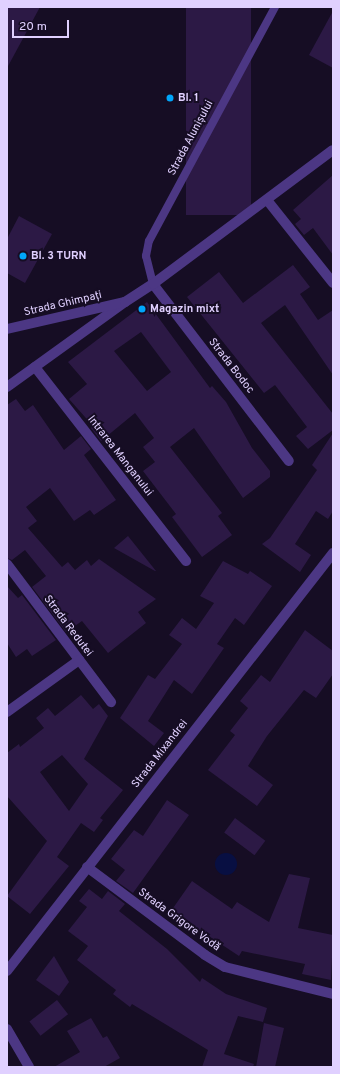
<!DOCTYPE html>
<html>
<head>
<meta charset="utf-8">
<style>
	body { margin:0 }
	#map { position:relative; width:340px; height:1074px; overflow:hidden; background:#160d24; font-family:Overpass,sans-serif }
	div>[style] { position:absolute }
	.water>* { inset:0; background:#080f42 }
	.round { border-radius:50% }
	.building>* { inset:0; background:#2c1945; transform-origin:0 0 }
	.service>* { height:8px; margin:-4px; padding:0 4px; transform-origin:4px; border-radius:4px; background:#4c3784 }
	.minor>* { height:10px; margin:-5px; padding:0 5px; transform-origin:5px; border-radius:5px; background:#4c3784 }
	.tertiary>* { height:10px; margin:-5px; padding:0 5px; transform-origin:5px; border-radius:5px; background:#4c3784 }
	.dots>* { width:11px; height:11px; translate:-50% -50%; box-sizing:border-box; border:2px solid #160d24; border-radius:50% }
	span { translate:-50% -50%; white-space:nowrap; text-align:center; line-height:1.15; -webkit-text-stroke:4px #160d24; paint-order:stroke }
	.poi-label { font-size:11px; color:#e0d0ff; font-weight:700 }
	.left { translate:0 -50%; text-align:left }
	.street-label { font-size:11px; color:#e0d0ff }
	.frame { position:absolute; inset:0; border:8px solid #e0d0ff; pointer-events:none }
	.scale { position:absolute; left:12px; top:20px; width:57px; height:18px; box-sizing:border-box; border:2px solid #e0d0ff; border-top:0; padding-left:5px; font-size:12px; line-height:14px; white-space:nowrap; color:#e0d0ff; -webkit-text-stroke:3px #160d24; paint-order:stroke }
</style>
</head>
<body>
<div id="map">
	<div class="water">
		<i class="round" style="left:215px;top:853px;width:22px;height:22px"></i>
	</div>
	<div class="building">
		<i style="clip-path:polygon(7px 7px,40px 7px,7px 68px)"></i>
		<i style="left:186px;top:7px;width:65px;height:208px"></i>
		<i style="clip-path:polygon(333px 11px,333px 68px,309px 55px)"></i>
		<i style="clip-path:polygon(333px 175px,333px 255px,313px 228px,304px 235px,295px 224px,301px 219px,293px 210px)"></i>
		<i style="clip-path:polygon(19px 216px,52px 234px,25px 283px,7px 273px,7px 239px)"></i>
		<i style="clip-path:polygon(293px 265px,310px 287px,300px 294px,318px 320px,333px 310px,333px 375px,285px 305px,261px 323px,333px 414px,333px 430px,308px 449px,296px 436px,307px 427px,275px 385px,264px 393px,187px 297px,219px 272px,243px 303px)"></i>
		<i style="clip-path:polygon(evenodd,147px 302px,210px 388px,212px 386px,226px 402px,252px 448px,270px 471px,270px 477px,243px 498px,194px 428px,170px 447px,222px 513px,218px 516px,232px 535px,202px 557px,172px 517px,176px 514px,143px 471px,155px 462px,143px 447px,154px 438px,135px 413px,101px 441px,91px 428px,93px 426px,69px 399px,87px 384px,68px 362px,147px 302px,141px 332px,171px 372px,147px 391px,114px 351px,141px 332px)"></i>
		<i style="clip-path:polygon(16px 399px,25px 411px,33px 405px,64px 450px,81px 436px,91px 449px,84px 455px,116px 500px,94px 515px,90px 510px,74px 521px,50px 488px,26px 507px,37px 521px,28px 528px,62px 567px,68px 562px,75px 570px,87px 560px,91px 566px,99px 559px,156px 599px,138px 612px,146px 623px,108px 653px,82px 621px,66px 632px,32px 587px,46px 576px,25px 550px,12px 560px,7px 558px,7px 405px)"></i>
		<i style="clip-path:polygon(333px 433px,333px 511px,328px 519px,316px 511px,295px 544px,311px 555px,300px 572px,262px 544px,270px 538px,317px 470px,312px 465px)"></i>
		<i style="clip-path:polygon(128px 536px,156px 571px,155px 571px,114px 548px)"></i>
		<i style="clip-path:polygon(223px 561px,248px 574px,250px 571px,272px 586px,244px 625px,235px 618px,217px 644px,224px 648px,192px 694px,174px 680px,148px 721px,164px 733px,154px 746px,120px 718px,148px 675px,155px 679px,182px 644px,169px 635px,182px 618px,196px 629px,214px 603px,200px 596px)"></i>
		<i style="clip-path:polygon(7px 586px,18px 598px,22px 595px,56px 640px,32px 656px,27px 649px,16px 657px,7px 643px)"></i>
		<i style="clip-path:polygon(305px 630px,333px 651px,333px 674px,316px 698px,304px 690px,267px 736px,248px 766px,273px 785px,257px 806px,208px 770px,235px 735px,230px 731px,248px 708px,240px 701px,261px 675px,270px 682px)"></i>
		<i style="clip-path:polygon(evenodd,81px 695px,93px 709px,99px 704px,108px 716px,84px 759px,123px 790px,100px 818px,103px 820px,94px 832px,81px 823px,57px 857px,69px 866px,30px 914px,7px 896px,47px 841px,7px 796px,7px 753px,19px 744px,20px 747px,44px 728px,36px 718px,48px 708px,55px 716px,81px 695px,62px 755px,88px 784px,69px 811px,40px 772px,62px 755px)"></i>
		<i style="clip-path:polygon(167px 800px,189px 815px,133px 893px,116px 881px,125px 870px,111px 859px,134px 830px,143px 836px)"></i>
		<i style="left:235px;top:818px;width:38px;height:18px;rotate:37deg"></i>
		<i style="clip-path:polygon(289px 874px,310px 878px,298px 928px,333px 935px,331px 980px,302px 974px,305px 964px,242px 951px,239px 956px,171px 911px,192px 881px,232px 909px,237px 902px,269px 922px)"></i>
		<i style="clip-path:polygon(89px 889px,102px 899px,108px 891px,125px 904px,119px 911px,167px 949px,200px 982px,202px 978px,226px 994px,267px 1008px,263px 1022px,238px 1016px,224px 1054px,254px 1064px,253px 1067px,202px 1067px,208px 1050px,132px 1004px,130px 1007px,113px 994px,116px 990px,77px 960px,88px 946px,68px 931px,87px 907px,79px 901px)"></i>
		<i style="clip-path:polygon(54px 956px,69px 982px,59px 996px,36px 980px)"></i>
		<i style="left:57px;top:1000px;width:18px;height:35px;rotate:52deg"></i>
		<i style="clip-path:polygon(91px 1018px,103px 1038px,107px 1036px,120px 1058px,104px 1067px,54px 1067px,80px 1052px,67px 1031px)"></i>
		<i style="clip-path:polygon(264px 1023px,284px 1028px,275px 1067px,256px 1067px)"></i>
	</div>
	<div class="service">
		<i style="left:153px;top:284px;width:29px;rotate:-104deg"></i>
		<i style="left:146px;top:256px;width:15px;rotate:-79deg"></i>
		<i style="left:149px;top:241px;width:266px;rotate:-61.7deg"></i>
	</div>
	<div class="minor">
		<i style="left:267px;top:200px;width:106px;rotate:51.5deg"></i>
		<i style="left:153px;top:284px;width:223px;rotate:52.5deg"></i>
		<i style="left:35px;top:367px;width:246px;rotate:52.1deg"></i>
		<i style="left:7px;top:387px;width:145px;rotate:-35.8deg"></i>
		<i style="left:7px;top:564px;width:173px;rotate:53deg"></i>
		<i style="left:7px;top:712px;width:89px;rotate:-35.8deg"></i>
		<i style="left:87px;top:867px;width:147px;rotate:36.7deg"></i>
		<i style="left:205px;top:955px;width:23px;rotate:31deg"></i>
		<i style="left:225px;top:967px;width:111px;rotate:14deg"></i>
		<i style="left:7px;top:971px;width:530px;rotate:-52.05deg"></i>
		<i style="left:7px;top:1029px;width:44px;rotate:59.9deg"></i>
	</div>
	<div class="tertiary">
		<i style="left:7px;top:329px;width:121px;rotate:-12.9deg"></i>
		<i style="left:125px;top:302px;width:33px;rotate:-33deg"></i>
		<i style="left:153px;top:284px;width:224px;rotate:-36.7deg"></i>
	</div>
	<div class="dots">
		<i style="left:170px;top:98px;background:#00a6fb"></i>
		<i style="left:23px;top:256px;background:#00a6fb"></i>
		<i style="left:142px;top:309px;background:#00a6fb"></i>
	</div>
	<div class="poi-label">
		<span class="left" style="left:178px;top:98px">Bl. 1</span>
		<span class="left" style="left:31px;top:256px">Bl. 3 TURN</span>
		<span class="left" style="left:150px;top:309px">Magazin mixt</span>
	</div>
	<div class="street-label">
		<span style="left:191px;top:138px;rotate:-62deg">Strada Alunișului</span>
		<span style="left:63px;top:304px;rotate:-13deg">Strada Ghimpați</span>
		<span style="left:231px;top:366px;rotate:52deg">Strada Bodoc</span>
		<span style="left:120px;top:456px;rotate:52deg">Intrarea Manganului</span>
		<span style="left:68px;top:626px;rotate:53deg">Strada Redutei</span>
		<span style="left:160px;top:754px;rotate:-52deg">Strada Mixandrei</span>
		<span style="left:179px;top:920px;rotate:36deg">Strada Grigore Vodă</span>
	</div>
	<div class="frame"></div>
	<div class="scale">20 m</div>
</div>
</body>
</html>
